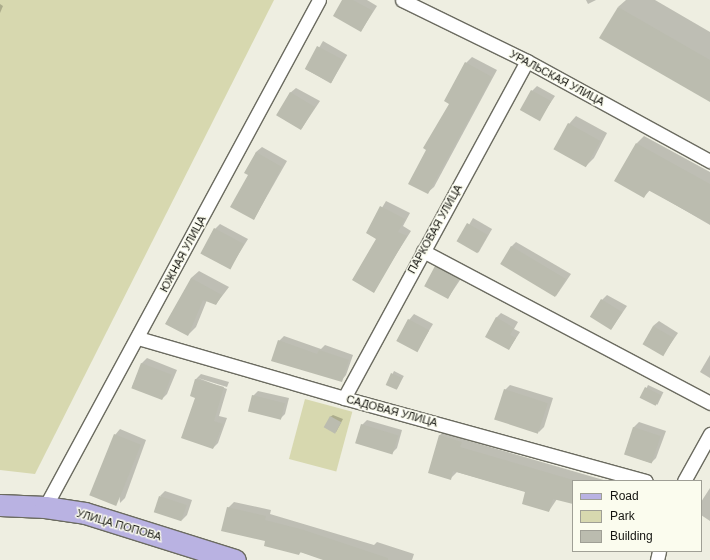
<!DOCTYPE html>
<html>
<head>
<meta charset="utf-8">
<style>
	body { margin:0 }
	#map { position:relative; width:710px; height:560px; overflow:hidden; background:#eeeee1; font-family:Arial,sans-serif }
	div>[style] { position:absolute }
	.green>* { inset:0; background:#d7d8af; transform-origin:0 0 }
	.shadow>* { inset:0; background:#0003; transform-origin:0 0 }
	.building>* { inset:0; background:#bbbcaf; transform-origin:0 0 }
	.roads { filter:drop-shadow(1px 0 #6b6b60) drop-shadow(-1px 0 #6b6b60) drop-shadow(0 1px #6b6b60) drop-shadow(0 -1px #6b6b60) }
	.street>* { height:13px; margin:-6.5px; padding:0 6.5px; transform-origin:6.5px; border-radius:6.5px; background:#fff }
	.primary>* { height:21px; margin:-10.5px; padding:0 10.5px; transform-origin:10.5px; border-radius:10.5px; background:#b9b2e2 }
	span { translate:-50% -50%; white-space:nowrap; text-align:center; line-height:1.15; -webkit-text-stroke:3px #fbfcee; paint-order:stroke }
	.street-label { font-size:11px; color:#141410 }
	.legend { position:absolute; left:572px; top:480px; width:130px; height:72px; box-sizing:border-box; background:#fbfcee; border:1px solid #9f9f95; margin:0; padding:5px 7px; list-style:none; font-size:12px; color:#141410 }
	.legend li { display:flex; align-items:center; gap:8px; height:20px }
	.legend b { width:20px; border:1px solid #9f9f95 }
</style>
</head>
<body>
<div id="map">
	<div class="green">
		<i style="clip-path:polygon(0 0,274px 0,35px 474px,0 470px)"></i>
		<i style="left:305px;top:399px;width:49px;height:62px;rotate:15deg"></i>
	</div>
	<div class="shadow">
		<i style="clip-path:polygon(343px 0,367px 0,377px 6px,361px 31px)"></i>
		<i style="clip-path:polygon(586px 0,596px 0,588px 4px)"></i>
		<i style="clip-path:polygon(626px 0,655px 0,710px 32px,710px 101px,618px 7px)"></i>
		<i style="clip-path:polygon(0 4px,3px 6px,0 13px)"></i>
		<i style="left:323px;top:41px;width:28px;height:33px;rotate:30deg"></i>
		<i style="clip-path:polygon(472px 57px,497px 70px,434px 187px,427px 193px,450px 104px,466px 63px)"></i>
		<i style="clip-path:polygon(537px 86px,555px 96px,539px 120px,532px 91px)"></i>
		<i style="clip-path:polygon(296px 88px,320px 101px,302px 128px,290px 93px)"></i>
		<i style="clip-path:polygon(576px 116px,607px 133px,594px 158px,586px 166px,569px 124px)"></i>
		<i style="clip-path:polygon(644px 136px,710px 172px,710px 225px,650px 190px,644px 197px,637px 143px)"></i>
		<i style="clip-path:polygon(262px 147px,287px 161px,254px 219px,249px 175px,256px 152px)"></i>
		<i style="clip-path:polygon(386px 201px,410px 213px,403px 226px,411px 231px,373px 291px,378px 238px,367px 233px)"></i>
		<i style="left:473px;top:218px;width:22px;height:27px;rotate:30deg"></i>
		<i style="clip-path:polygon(220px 224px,248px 239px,230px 268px,215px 229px)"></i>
		<i style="clip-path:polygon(516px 242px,571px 274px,556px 296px,511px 247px)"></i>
		<i style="clip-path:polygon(441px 262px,464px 274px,448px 298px,436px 267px)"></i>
		<i style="clip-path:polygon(199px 271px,229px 287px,216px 304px,207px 300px,196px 327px,188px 335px,191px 278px)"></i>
		<i style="clip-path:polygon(607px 295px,627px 306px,612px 328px,602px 300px)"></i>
		<i style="clip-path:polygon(501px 313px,518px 322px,514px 329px,520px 332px,509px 349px,496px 318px)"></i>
		<i style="clip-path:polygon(414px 314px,433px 324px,417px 351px,409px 320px)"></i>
		<i style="clip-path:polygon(659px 321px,678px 333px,663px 355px,653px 326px)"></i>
		<i style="clip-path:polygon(284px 336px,321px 349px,325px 345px,353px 355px,346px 375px,341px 381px,279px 341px)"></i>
		<i style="clip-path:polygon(710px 355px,710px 378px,700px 372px)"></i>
		<i style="clip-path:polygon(147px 358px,177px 370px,167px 394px,162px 399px,132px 387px,142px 363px)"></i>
		<i style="left:394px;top:371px;width:11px;height:14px;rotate:27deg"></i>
		<i style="clip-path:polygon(201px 374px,229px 382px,227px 387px,198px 378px,227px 389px,219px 416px,227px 418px,218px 443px,213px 448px,197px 397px,191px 395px,196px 379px)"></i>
		<i style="clip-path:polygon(510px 385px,553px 398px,544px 427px,539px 432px,505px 390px)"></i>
		<i style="left:648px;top:385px;width:17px;height:14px;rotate:25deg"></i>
		<i style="clip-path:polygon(258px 391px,289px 398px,285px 414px,280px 419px,253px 396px)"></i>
		<i style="clip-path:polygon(333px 415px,343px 419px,336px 432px,330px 417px)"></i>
		<i style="clip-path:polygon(367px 420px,402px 430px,397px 448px,392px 453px,362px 425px)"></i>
		<i style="clip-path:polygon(639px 422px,666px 431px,656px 458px,651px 463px,625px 454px,634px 427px)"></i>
		<i style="clip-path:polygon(120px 429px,146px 440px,125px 498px,120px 503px,115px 435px)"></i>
		<i style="clip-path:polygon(446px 429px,468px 435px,466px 440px,607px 481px,573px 481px,573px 503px,557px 499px,549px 511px,527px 492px,457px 472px,450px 479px,439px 436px)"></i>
		<i style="clip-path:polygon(710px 488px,710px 521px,701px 515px,701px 502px)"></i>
		<i style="clip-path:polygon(165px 491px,192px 500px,187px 515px,182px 520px,160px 496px)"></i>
		<i style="clip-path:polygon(234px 502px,271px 510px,270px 514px,374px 545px,377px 542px,414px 554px,412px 560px,326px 560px,301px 552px,299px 554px,266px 541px,228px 508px)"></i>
	</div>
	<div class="building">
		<i style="clip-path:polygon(342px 0,353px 0,373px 11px,361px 32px,333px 16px)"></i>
		<i style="clip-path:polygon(618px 7px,710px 60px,710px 102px,599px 38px)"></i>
		<i style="left:317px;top:46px;width:30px;height:26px;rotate:28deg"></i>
		<i style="clip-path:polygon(465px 62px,492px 77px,428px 194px,408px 184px,426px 150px,423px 148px,449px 104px,444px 101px)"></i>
		<i style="left:531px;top:90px;width:23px;height:23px;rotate:29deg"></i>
		<i style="left:290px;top:92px;width:29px;height:27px;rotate:31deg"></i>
		<i style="left:568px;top:123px;width:37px;height:30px;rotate:29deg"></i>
		<i style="clip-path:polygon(636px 143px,710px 184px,710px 224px,648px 190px,644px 198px,614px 181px)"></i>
		<i style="clip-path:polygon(256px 152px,282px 167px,254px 220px,230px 207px,248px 175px,244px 173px)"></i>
		<i style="clip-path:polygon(380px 206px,405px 219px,398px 232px,407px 236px,374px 293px,352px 280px,376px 239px,366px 233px)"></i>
		<i style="left:467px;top:223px;width:24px;height:21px;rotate:30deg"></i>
		<i style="left:214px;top:228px;width:34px;height:29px;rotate:28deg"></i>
		<i style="left:511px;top:246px;width:64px;height:21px;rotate:31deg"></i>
		<i style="left:435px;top:266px;width:27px;height:23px;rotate:28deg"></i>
		<i style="clip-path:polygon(191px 278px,222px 295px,216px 305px,203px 300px,188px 336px,165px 324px)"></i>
		<i style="left:601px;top:299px;width:25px;height:21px;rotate:32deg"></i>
		<i style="clip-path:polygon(496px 317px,514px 328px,510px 335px,516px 338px,509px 350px,485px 337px)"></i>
		<i style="left:408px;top:319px;width:24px;height:25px;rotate:28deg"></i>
		<i style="left:653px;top:326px;width:24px;height:21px;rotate:30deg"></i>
		<i style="clip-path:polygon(278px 340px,317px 354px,319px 350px,349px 360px,342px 382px,271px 361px)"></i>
		<i style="left:141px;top:363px;width:33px;height:27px;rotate:21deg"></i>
		<i style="left:391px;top:373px;width:12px;height:13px;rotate:24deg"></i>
		<i style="clip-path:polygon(195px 379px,224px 387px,214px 421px,223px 424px,213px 449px,181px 438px,195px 398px,190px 396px)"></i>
		<i style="left:645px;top:387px;width:18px;height:12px;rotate:27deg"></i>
		<i style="left:504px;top:389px;width:46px;height:32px;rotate:18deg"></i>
		<i style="left:252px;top:395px;width:34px;height:17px;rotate:14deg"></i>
		<i style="left:330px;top:416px;width:13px;height:13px;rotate:29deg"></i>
		<i style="left:361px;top:424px;width:39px;height:20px;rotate:17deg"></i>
		<i style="left:633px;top:427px;width:29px;height:29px;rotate:18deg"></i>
		<i style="left:114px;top:434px;width:29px;height:66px;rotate:22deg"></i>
		<i style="clip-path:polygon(439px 435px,462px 442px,460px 447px,573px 480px,573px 504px,553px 499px,549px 512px,522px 504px,525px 492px,453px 471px,451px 480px,428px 473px)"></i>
		<i style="left:159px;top:496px;width:29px;height:17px;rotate:18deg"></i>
		<i style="clip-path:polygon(227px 507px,266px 516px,265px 520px,304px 530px,388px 558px,388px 560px,323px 560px,300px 552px,299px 555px,264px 546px,265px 541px,221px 531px)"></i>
	</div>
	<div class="roads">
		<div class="street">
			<i style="left:402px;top:0;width:139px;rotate:26deg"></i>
			<i style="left:527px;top:61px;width:209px;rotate:28.7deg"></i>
			<i style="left:423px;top:251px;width:325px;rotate:27.9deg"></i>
			<i style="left:138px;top:338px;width:215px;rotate:16.2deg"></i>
			<i style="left:344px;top:398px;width:313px;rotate:15.4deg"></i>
			<i style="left:344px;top:398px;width:383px;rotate:-61.5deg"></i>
			<i style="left:684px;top:481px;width:54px;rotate:-61deg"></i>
			<i style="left:45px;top:507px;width:576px;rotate:-61.61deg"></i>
			<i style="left:657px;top:560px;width:9px;rotate:-77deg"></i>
		</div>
		<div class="primary">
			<i style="left:0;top:505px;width:45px;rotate:2.5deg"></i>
			<i style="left:45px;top:507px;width:40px;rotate:8.5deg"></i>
			<i style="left:85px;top:513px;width:157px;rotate:17.4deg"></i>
		</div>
	</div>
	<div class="street-label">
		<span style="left:557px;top:78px;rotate:28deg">УРАЛЬСКАЯ УЛИЦА</span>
		<span style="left:435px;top:229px;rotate:-61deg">ПАРКОВАЯ УЛИЦА</span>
		<span style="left:183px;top:254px;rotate:-62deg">ЮЖНАЯ УЛИЦА</span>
		<span style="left:392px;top:411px;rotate:15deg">САДОВАЯ УЛИЦА</span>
		<span style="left:119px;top:525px;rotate:16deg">УЛИЦА ПОПОВА</span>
	</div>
	<ul class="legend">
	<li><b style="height:5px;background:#b9b2e2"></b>Road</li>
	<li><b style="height:11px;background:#d7d8af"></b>Park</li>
	<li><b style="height:11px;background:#bbbcaf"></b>Building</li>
	</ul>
</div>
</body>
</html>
